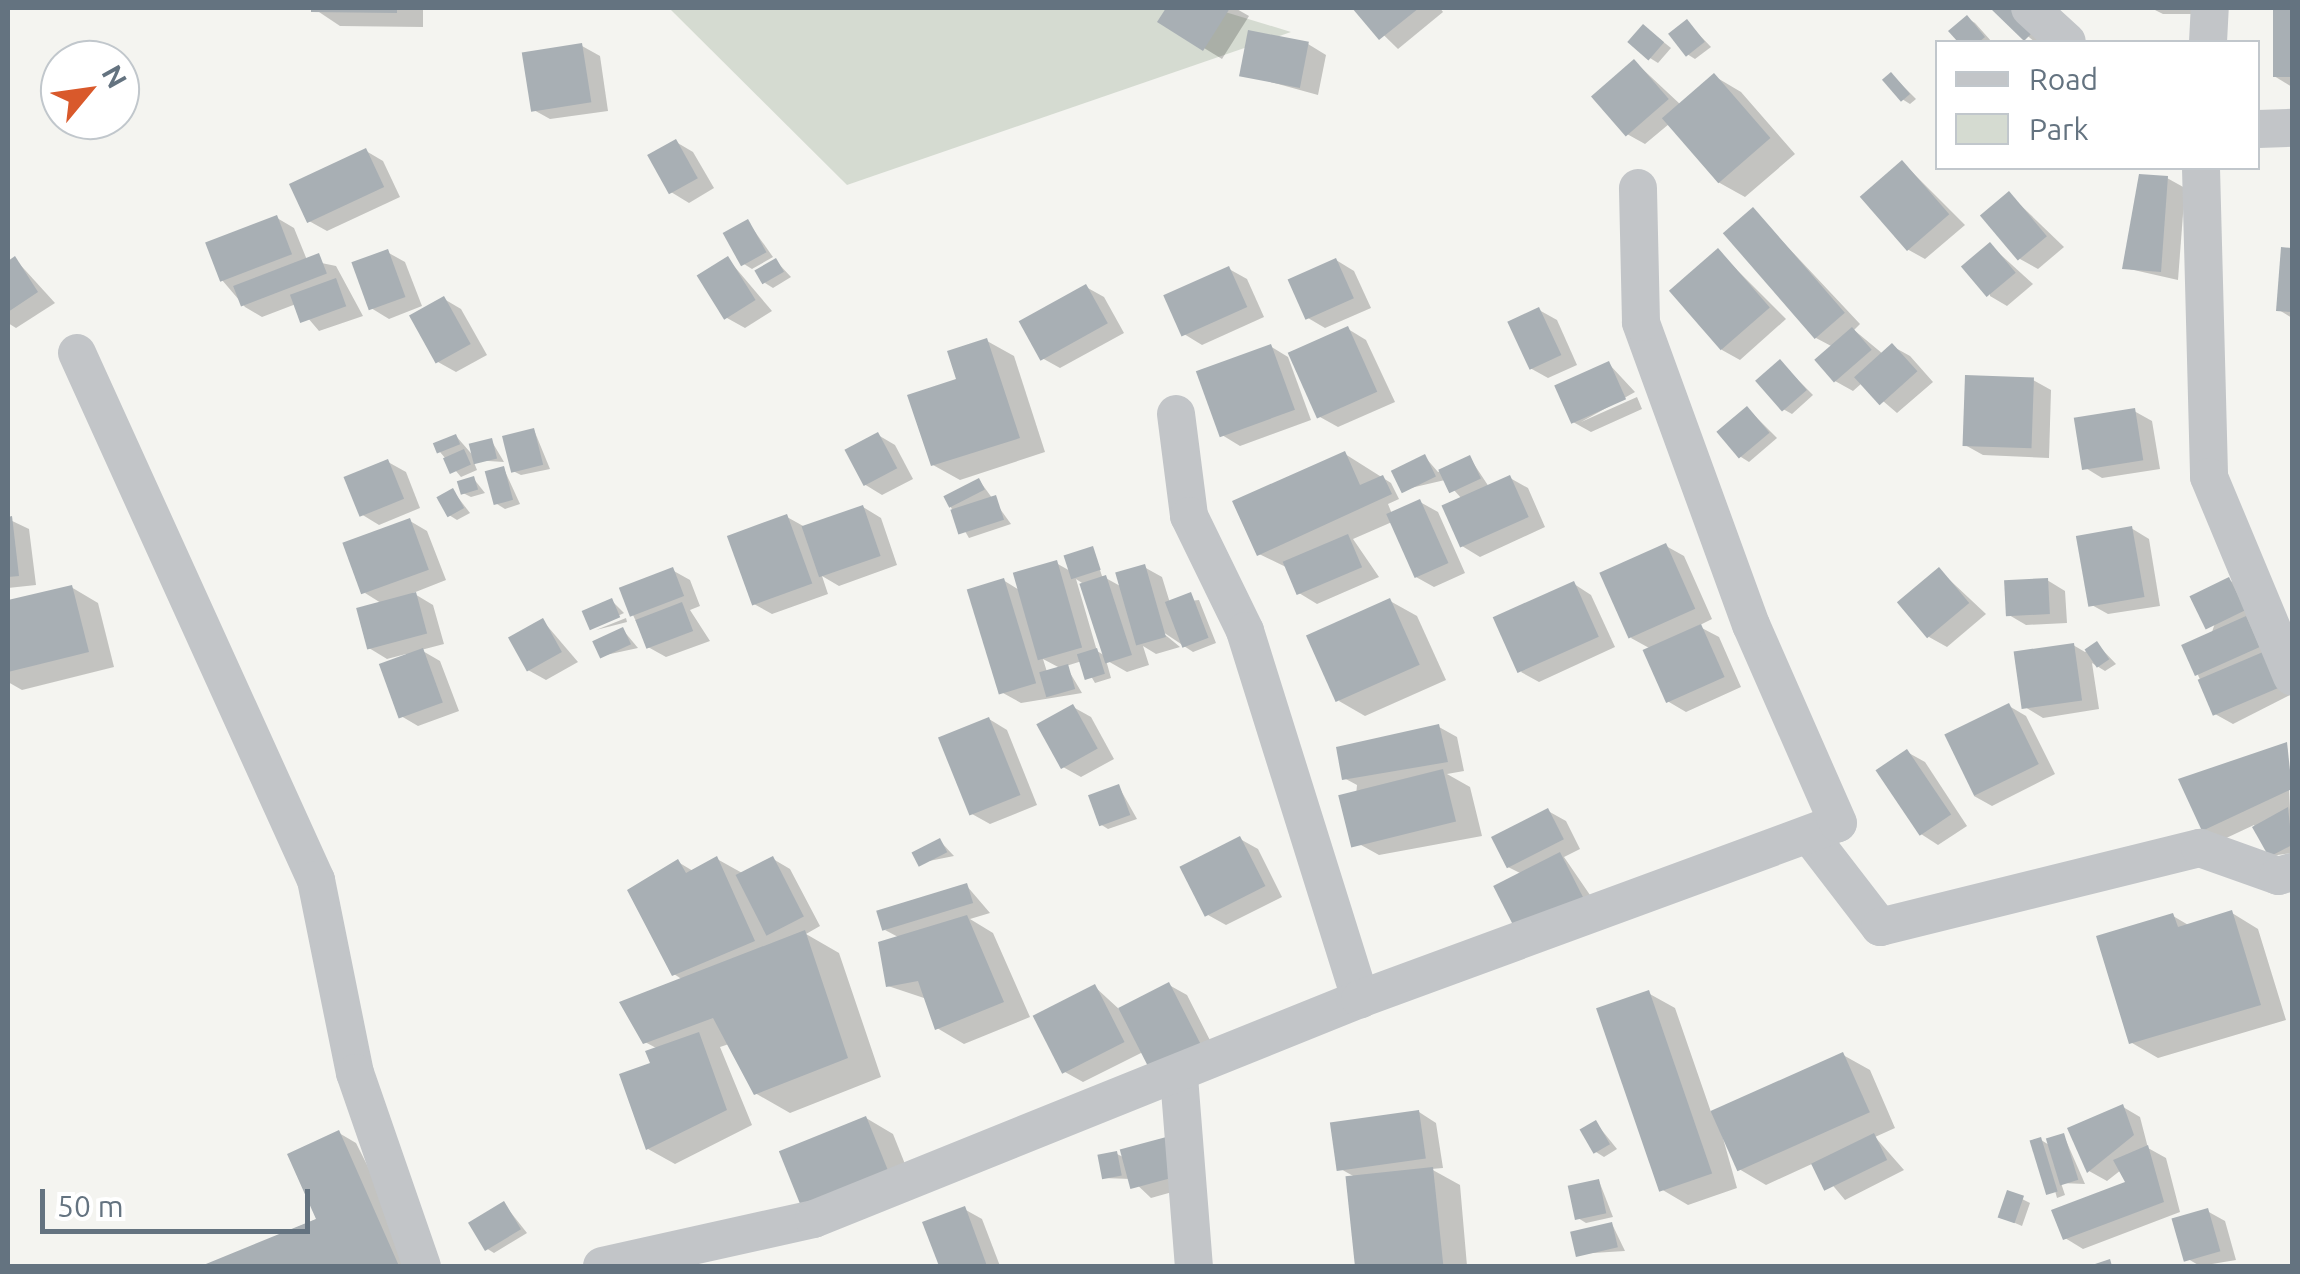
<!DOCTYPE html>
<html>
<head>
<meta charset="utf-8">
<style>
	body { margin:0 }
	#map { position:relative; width:2300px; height:1274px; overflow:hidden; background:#f4f4f0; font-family:Ubuntu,sans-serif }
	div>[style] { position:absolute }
	.green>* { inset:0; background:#d5dbd1 }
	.shadow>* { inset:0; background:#0003 }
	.building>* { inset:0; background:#a8afb4; transform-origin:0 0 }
	.minor>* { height:38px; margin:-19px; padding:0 19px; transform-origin:19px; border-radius:19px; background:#c2c5c8 }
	span { translate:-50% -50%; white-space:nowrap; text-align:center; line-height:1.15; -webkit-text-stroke:10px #fff; paint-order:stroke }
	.frame { position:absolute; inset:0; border:10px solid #647380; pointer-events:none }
	.legend { position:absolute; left:1935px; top:40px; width:325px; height:130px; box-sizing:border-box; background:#fff; border:2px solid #c1c7cc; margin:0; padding:12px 18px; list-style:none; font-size:30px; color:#647380 }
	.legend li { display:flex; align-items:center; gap:20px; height:50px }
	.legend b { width:50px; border:2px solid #c1c7cc }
	.north { position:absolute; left:40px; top:40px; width:100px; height:100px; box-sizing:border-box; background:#fff; border:2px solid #c1c7cc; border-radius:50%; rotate:61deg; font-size:28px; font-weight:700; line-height:40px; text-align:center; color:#647380 }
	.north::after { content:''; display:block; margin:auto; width:35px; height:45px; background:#d9592b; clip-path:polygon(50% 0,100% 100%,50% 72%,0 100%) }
	.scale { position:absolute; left:40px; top:1189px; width:270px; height:45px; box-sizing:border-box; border:5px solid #647380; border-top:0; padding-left:12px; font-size:30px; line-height:35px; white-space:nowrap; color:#647380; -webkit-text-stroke:8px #fff; paint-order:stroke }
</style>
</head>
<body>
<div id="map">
	<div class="green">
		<i style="clip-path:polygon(669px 8px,1212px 8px,1291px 32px,847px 185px)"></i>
	</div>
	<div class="shadow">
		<i style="clip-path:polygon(313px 8px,423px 8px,423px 27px,340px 26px)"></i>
		<i style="clip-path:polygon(1169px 8px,1235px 8px,1249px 16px,1222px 59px,1160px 21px)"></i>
		<i style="clip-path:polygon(1356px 8px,1440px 8px,1443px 12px,1398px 49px)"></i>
		<i style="clip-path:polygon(2031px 8px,2051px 26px,2035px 42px,1995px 9px)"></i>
		<i style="clip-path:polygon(2151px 8px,2204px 8px,2204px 14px,2163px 14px)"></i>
		<i style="clip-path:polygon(2275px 8px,2292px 8px,2292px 87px,2274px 76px)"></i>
		<i style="clip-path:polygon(1967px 18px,1975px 23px,1992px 42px,1962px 42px,1952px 31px)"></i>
		<i style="clip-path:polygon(1687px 22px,1711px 47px,1695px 59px,1687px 54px)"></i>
		<i style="clip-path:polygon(1651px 32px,1671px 48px,1658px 63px,1650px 58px)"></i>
		<i style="clip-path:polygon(1308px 44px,1326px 55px,1318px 95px,1242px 74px)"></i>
		<i style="clip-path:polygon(582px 46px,600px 56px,608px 111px,550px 119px,532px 109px)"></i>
		<i style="clip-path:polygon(1635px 62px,1681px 105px,1714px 76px,1741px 92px,1795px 154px,1745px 197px,1718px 182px,1669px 124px,1645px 144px,1627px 134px)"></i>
		<i style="clip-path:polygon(1892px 75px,1916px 99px,1910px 104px,1902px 99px)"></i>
		<i style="clip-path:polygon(676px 142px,693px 152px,714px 188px,689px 203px,671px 192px)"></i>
		<i style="clip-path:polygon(366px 151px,383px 161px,400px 197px,327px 231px,309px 221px)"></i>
		<i style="clip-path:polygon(1903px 163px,1965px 225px,1925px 259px,1907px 249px)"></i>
		<i style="clip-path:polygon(2167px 178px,2185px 188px,2178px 280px,2125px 268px)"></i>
		<i style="clip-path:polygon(2009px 194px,2064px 247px,2038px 269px,2020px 259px)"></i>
		<i style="clip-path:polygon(1753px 210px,1860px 324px,1854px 330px,1883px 354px,1892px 346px,1910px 356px,1933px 382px,1897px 413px,1862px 383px,1853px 391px,1835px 381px,1833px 347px,1816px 338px)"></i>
		<i style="clip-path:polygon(277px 218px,294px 228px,307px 260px,336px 266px,363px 316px,319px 331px,296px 304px,262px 317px,245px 307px,222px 280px)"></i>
		<i style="clip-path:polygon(748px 222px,773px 257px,752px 269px,744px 264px)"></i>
		<i style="clip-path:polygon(1990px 245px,2033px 284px,2007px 306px,1990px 296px)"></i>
		<i style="clip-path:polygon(2283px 250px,2292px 251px,2292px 318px,2279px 310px)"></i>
		<i style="clip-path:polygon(1718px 251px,1786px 319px,1740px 360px,1722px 350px)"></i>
		<i style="clip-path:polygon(387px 252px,405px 262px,422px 306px,389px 319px,371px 308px)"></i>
		<i style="clip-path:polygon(15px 259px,55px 303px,16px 328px,8px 323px)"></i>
		<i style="clip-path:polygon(728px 259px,772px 311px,745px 328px,727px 318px)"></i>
		<i style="clip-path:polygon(1336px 260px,1354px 271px,1371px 308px,1325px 328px,1308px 318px)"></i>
		<i style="clip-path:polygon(776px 261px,791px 277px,773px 288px,765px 283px)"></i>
		<i style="clip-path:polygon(1229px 269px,1247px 279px,1264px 317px,1202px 345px,1184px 334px)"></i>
		<i style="clip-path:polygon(1086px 287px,1104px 297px,1124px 333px,1060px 368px,1042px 358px)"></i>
		<i style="clip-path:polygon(444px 299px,461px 309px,487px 355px,456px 372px,438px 362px)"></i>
		<i style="clip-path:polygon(1539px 310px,1557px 320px,1577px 365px,1548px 378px,1530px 368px)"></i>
		<i style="clip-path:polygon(1348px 329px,1366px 340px,1395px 402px,1338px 427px,1320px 417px)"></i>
		<i style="clip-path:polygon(987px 341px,1014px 356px,1045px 452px,960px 480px,933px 465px,959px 380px)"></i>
		<i style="clip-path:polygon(1270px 346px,1288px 357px,1311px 420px,1240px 446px,1222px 435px)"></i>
		<i style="clip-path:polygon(1780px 362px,1813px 395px,1792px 414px,1783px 409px)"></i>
		<i style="clip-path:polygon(1609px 364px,1635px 392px,1581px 422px,1637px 397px,1642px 409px,1591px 432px,1573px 422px)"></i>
		<i style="clip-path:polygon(2033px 380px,2051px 390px,2049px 458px,1983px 455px,1965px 445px)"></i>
		<i style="clip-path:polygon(1748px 409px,1777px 438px,1749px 462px,1741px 457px)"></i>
		<i style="clip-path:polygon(2134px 411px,2152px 421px,2160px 469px,2102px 478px,2084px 467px)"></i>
		<i style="clip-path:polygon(534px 430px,550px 469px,521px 475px,513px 471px)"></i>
		<i style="clip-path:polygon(878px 435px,895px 445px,913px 479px,882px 495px,864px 484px)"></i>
		<i style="clip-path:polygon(456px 436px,476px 459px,491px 440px,504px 462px,473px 460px,477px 470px,461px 477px,440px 452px)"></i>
		<i style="clip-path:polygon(1345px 454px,1391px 483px,1399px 499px,1388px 504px,1392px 514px,1420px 502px,1438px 512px,1465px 573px,1434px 587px,1416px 577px,1392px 522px,1353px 539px,1379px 577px,1317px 604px,1299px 593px,1288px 568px,1259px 554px)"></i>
		<i style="clip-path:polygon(1425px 457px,1438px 472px,1470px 458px,1489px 487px,1510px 478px,1528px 488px,1545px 527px,1480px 557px,1462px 546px,1462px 499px,1445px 480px,1402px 490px)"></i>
		<i style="clip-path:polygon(388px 462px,406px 472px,420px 508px,379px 525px,361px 514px)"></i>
		<i style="clip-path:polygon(504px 469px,520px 504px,505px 509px,497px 504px)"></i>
		<i style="clip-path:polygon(473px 478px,485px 493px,471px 497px,463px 493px)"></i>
		<i style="clip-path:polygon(979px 480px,1011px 524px,969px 538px,949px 504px)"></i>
		<i style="clip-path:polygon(453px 491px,470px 513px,457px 520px,449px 515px)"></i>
		<i style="clip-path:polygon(863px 507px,881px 518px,897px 565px,839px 586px,822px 576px,828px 594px,772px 614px,754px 604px,787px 517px,805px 527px)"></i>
		<i style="clip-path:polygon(8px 519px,29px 529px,36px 585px,8px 588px)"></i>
		<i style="clip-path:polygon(410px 521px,427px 531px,446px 580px,413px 593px,433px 605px,444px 644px,421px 650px,440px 661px,459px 711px,418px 726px,401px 716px,406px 654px,387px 659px,369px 648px,381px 603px,365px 593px)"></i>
		<i style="clip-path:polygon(2131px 528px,2149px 539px,2160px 606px,2108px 614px,2090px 604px)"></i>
		<i style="clip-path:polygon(1666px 546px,1684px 556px,1712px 619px,1698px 626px,1719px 637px,1741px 687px,1686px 712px,1669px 702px,1651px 649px,1631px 638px)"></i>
		<i style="clip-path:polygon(evenodd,1093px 549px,1102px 576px,1122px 587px,1144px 567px,1162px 577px,1170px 603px,1199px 600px,1216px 643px,1193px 652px,1157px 628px,1180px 647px,1156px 654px,1143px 646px,1149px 665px,1127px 672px,1106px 660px,1111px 678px,1095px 683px,1082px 661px,1066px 666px,1082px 693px,1021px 703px,1003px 693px,1003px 580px,1021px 591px,1056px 563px,1072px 572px,1093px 549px,1076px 579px,1082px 583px,1107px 657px,1097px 651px,1076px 579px,1093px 549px,1043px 659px,1060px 668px,1047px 672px,1043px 659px)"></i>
		<i style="clip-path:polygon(672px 570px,690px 580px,700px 606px,690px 610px,710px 641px,666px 657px,648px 647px,633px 615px)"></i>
		<i style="clip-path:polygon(1939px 570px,1986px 614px,1947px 647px,1929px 637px)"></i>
		<i style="clip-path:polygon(2047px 580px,2065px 591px,2067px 623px,2026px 625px,2009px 615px)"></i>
		<i style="clip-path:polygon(2229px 580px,2246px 590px,2292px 694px,2233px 724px,2215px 714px,2198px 675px)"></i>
		<i style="clip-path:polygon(1574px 584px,1591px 595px,1615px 647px,1539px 682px,1521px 672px)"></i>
		<i style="clip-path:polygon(71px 587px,98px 603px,114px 667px,22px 690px,8px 682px,8px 603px)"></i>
		<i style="clip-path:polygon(612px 601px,624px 613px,592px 628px,585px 612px)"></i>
		<i style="clip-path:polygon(1390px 601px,1417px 616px,1446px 680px,1365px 716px,1339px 701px)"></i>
		<i style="clip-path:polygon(626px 618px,627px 622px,596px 630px)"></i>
		<i style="clip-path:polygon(543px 621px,578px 662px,546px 680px,528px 670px)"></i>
		<i style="clip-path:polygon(623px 630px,638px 648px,601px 656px)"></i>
		<i style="clip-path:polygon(2097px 644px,2116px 664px,2105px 671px,2092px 663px,2099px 709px,2043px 718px,2025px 707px,2073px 645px,2085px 652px)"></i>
		<i style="clip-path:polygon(2009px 706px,2026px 716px,2055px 774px,1992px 806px,1974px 796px)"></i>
		<i style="clip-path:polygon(1073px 707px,1091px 717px,1114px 759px,1081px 777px,1063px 767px)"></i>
		<i style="clip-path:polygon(989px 719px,1007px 730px,1037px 805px,990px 824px,972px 814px)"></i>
		<i style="clip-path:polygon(1439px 727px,1457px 737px,1464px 771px,1447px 774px,1470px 787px,1482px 836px,1379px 855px,1352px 840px,1357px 785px,1344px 778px)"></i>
		<i style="clip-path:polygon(2287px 745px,2292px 853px,2271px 856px,2254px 825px,2222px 840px,2204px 829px)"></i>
		<i style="clip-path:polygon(1907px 752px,1925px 762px,1967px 826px,1938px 845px,1921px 834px)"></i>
		<i style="clip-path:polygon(1119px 787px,1137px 819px,1108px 829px,1100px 824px)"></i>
		<i style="clip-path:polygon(1548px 811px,1566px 821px,1580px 849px,1564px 857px,1603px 914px,1508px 867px)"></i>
		<i style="clip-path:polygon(1240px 839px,1258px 849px,1282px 897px,1226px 925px,1208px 915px)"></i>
		<i style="clip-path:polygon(940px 841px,954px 856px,919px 863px)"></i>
		<i style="clip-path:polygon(717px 859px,744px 874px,773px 859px,790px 869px,820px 926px,806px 934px,839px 953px,881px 1077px,790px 1113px,755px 1093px,729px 1044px,720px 1047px,752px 1125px,675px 1164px,648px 1149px,658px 1049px,645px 1042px,683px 980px,674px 974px,678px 862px,693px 871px)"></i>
		<i style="clip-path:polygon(966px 885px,990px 913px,970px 919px,993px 933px,1030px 1017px,964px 1044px,937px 1028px,927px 999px,888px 986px,900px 938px,885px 930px)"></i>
		<i style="clip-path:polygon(2232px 913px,2258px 929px,2286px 1020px,2158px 1058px,2132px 1043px,2173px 916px,2190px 926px)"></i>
		<i style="clip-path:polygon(1169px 985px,1187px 995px,1219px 1058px,1143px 1052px,1083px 1082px,1065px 1072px,1095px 987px,1120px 1010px)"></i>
		<i style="clip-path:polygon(1648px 993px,1675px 1008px,1711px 1112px,1843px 1055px,1870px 1070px,1895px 1128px,1875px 1137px,1904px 1170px,1845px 1200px,1814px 1163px,1766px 1185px,1739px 1169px,1719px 1124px,1737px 1188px,1688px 1205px,1661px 1189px)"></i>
		<i style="clip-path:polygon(2123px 1107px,2140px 1117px,2148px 1148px,2166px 1158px,2180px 1212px,2083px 1249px,2065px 1238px,2129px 1184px,2121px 1170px,2107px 1181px,2089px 1171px)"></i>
		<i style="clip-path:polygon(1419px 1112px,1436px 1123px,1443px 1168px,1431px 1169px,1460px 1185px,1467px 1266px,1356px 1266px,1347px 1178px,1355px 1177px,1339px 1168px)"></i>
		<i style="clip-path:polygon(866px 1118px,893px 1134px,915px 1189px,804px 1207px)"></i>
		<i style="clip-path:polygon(1596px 1123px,1617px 1149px,1604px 1157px,1596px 1152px)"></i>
		<i style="clip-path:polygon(339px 1133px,356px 1143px,418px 1266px,204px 1266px,319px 1218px)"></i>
		<i style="clip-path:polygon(2064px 1136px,2085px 1184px,2061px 1183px,2065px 1195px,2057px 1198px,2041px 1140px,2051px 1146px)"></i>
		<i style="clip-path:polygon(1117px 1154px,1125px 1158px,1197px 1185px,1151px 1198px,1131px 1179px,1103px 1178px)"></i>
		<i style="clip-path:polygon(1599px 1181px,1613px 1217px,1586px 1223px,1578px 1218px)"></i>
		<i style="clip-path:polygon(2022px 1199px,2030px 1203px,2022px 1226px,2008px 1220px)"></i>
		<i style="clip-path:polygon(504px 1204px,527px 1233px,494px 1253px,486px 1248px)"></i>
		<i style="clip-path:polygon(964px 1209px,982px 1219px,1000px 1266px,942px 1266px,926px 1224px)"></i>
		<i style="clip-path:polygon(2207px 1211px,2225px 1221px,2236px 1260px,2200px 1266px,2188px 1259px)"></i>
		<i style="clip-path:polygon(1612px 1224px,1625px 1251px,1577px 1254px)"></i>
	</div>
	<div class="building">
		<i style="clip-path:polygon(311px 8px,397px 8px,397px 13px,311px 12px)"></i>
		<i style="clip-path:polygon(1166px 8px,1230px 8px,1203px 51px,1157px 22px)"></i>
		<i style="clip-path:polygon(1352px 8px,1419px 8px,1379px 40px)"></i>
		<i style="clip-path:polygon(1990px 8px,2031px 8px,2044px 21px,2024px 41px)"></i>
		<i style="left:2273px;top:8px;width:19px;height:69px"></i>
		<i style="clip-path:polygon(1967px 15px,1985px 37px,1979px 42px,1958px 42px,1948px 31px)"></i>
		<i style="left:1687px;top:19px;width:29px;height:24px;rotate:52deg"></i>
		<i style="left:1643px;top:24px;width:28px;height:24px;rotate:41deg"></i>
		<i style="left:1248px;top:30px;width:62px;height:47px;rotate:11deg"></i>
		<i style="left:582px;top:43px;width:60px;height:61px;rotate:81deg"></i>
		<i style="left:1634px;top:59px;width:53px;height:57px;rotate:49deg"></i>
		<i style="left:1891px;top:72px;width:29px;height:12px;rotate:49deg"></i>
		<i style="left:1714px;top:73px;width:86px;height:69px;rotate:49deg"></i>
		<i style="left:676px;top:139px;width:45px;height:33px;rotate:61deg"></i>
		<i style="left:366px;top:148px;width:43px;height:85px;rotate:65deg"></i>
		<i style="left:1902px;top:160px;width:72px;height:56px;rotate:49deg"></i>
		<i style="clip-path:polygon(2139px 174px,2168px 176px,2161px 272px,2122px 269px)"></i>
		<i style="left:2009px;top:191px;width:59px;height:38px;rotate:50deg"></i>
		<i style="left:1753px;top:207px;width:140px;height:40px;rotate:49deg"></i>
		<i style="left:277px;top:215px;width:42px;height:77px;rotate:69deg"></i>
		<i style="left:748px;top:219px;width:38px;height:29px;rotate:61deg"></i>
		<i style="left:1990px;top:242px;width:40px;height:38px;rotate:50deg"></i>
		<i style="clip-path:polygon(2281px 247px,2292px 248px,2292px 312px,2276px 311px)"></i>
		<i style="left:1718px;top:248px;width:79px;height:65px;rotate:49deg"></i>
		<i style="left:388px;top:249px;width:51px;height:39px;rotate:70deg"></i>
		<i style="left:319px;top:253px;width:22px;height:92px;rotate:69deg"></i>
		<i style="clip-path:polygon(15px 256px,38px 292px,8px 312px,8px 261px)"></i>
		<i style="left:728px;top:256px;width:52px;height:37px;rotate:58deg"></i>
		<i style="left:776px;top:258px;width:16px;height:25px;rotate:60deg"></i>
		<i style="left:1336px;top:258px;width:44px;height:53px;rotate:66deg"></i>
		<i style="left:1229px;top:266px;width:45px;height:72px;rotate:66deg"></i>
		<i style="left:336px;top:278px;width:30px;height:49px;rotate:70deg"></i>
		<i style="left:1086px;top:284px;width:45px;height:77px;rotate:61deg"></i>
		<i style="left:444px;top:296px;width:55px;height:40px;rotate:61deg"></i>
		<i style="left:1539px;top:307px;width:53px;height:35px;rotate:65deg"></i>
		<i style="left:1348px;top:326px;width:72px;height:66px;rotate:66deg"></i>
		<i style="left:1852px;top:327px;width:30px;height:50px;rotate:49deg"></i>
		<i style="clip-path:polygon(987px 338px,1020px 438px,931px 466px,907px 395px,956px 379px,947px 351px)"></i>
		<i style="left:1892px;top:343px;width:38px;height:51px;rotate:48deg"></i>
		<i style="left:1271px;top:344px;width:70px;height:80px;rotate:70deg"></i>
		<i style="left:1780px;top:359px;width:41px;height:33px;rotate:49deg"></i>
		<i style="left:1609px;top:361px;width:42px;height:60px;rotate:66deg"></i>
		<i style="left:1965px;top:375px;width:69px;height:71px;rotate:2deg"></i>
		<i style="left:1747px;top:406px;width:35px;height:40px;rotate:50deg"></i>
		<i style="left:2135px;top:408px;width:53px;height:62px;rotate:81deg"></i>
		<i style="left:534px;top:428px;width:38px;height:33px;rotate:76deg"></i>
		<i style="left:878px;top:432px;width:41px;height:38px;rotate:62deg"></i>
		<i style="left:456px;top:434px;width:11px;height:25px;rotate:68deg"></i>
		<i style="left:492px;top:438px;width:21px;height:24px;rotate:76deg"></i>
		<i style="left:464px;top:449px;width:17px;height:23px;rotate:66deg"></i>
		<i style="clip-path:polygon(1345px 451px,1360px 485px,1383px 475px,1392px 494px,1257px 556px,1232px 501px)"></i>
		<i style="left:1425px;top:454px;width:25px;height:38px;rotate:64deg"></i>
		<i style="left:1470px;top:455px;width:26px;height:35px;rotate:65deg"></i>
		<i style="left:388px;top:459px;width:43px;height:48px;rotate:68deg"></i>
		<i style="left:504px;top:466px;width:35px;height:20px;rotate:75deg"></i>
		<i style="left:1510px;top:475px;width:46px;height:75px;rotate:66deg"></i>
		<i style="left:474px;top:476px;width:14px;height:18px;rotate:73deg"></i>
		<i style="left:979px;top:478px;width:13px;height:40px;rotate:63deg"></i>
		<i style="left:453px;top:488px;width:23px;height:19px;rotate:61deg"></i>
		<i style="left:996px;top:495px;width:26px;height:48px;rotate:72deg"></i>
		<i style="left:1420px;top:499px;width:70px;height:37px;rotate:66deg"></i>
		<i style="left:863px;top:505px;width:54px;height:65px;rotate:71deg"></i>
		<i style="left:787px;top:514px;width:74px;height:64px;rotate:70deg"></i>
		<i style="clip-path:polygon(12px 516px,19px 576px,8px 577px,8px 517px)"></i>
		<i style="left:410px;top:518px;width:55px;height:72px;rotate:70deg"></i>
		<i style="left:2132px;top:526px;width:72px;height:57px;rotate:80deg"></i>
		<i style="left:1348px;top:534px;width:36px;height:71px;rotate:67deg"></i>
		<i style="left:1666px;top:543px;width:72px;height:73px;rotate:66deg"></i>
		<i style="left:1093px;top:546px;width:25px;height:31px;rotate:72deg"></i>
		<i style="left:1057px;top:560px;width:91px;height:46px;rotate:74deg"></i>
		<i style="left:1145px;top:564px;width:76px;height:31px;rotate:74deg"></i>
		<i style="left:673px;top:567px;width:31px;height:58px;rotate:69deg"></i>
		<i style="left:1939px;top:567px;width:47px;height:55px;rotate:50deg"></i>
		<i style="left:1106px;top:575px;width:84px;height:28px;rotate:72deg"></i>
		<i style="left:2229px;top:577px;width:37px;height:44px;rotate:64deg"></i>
		<i style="left:1004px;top:578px;width:110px;height:39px;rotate:73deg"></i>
		<i style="left:2048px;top:578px;width:36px;height:44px;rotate:87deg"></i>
		<i style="left:1574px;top:581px;width:61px;height:89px;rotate:66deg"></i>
		<i style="clip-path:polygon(72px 585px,89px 652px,8px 672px,8px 600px)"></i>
		<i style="left:416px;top:592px;width:43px;height:62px;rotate:75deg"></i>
		<i style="left:1191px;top:592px;width:49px;height:28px;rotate:69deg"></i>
		<i style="left:612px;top:598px;width:21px;height:33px;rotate:67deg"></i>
		<i style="left:1390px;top:598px;width:73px;height:92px;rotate:66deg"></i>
		<i style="left:682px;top:602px;width:31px;height:50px;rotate:69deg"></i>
		<i style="left:2246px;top:616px;width:34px;height:71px;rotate:66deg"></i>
		<i style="left:543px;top:618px;width:39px;height:40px;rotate:61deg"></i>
		<i style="left:1701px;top:624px;width:58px;height:64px;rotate:66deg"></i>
		<i style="left:623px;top:627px;width:19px;height:34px;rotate:65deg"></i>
		<i style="left:2097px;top:641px;width:22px;height:15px;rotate:56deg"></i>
		<i style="left:2074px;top:643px;width:58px;height:61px;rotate:82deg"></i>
		<i style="left:423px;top:648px;width:58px;height:47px;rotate:70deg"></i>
		<i style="left:1097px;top:648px;width:27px;height:21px;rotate:73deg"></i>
		<i style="left:2263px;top:652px;width:39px;height:71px;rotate:67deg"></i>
		<i style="left:1068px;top:664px;width:26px;height:30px;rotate:74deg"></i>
		<i style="left:2009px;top:703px;width:68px;height:72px;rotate:64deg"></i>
		<i style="left:1073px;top:704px;width:51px;height:42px;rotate:61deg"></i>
		<i style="left:989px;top:717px;width:84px;height:55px;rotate:68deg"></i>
		<i style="clip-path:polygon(1439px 724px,1448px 762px,1342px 780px,1336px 747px)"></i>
		<i style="clip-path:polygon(2287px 742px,2292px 789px,2202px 831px,2178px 779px)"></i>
		<i style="left:1907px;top:749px;width:79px;height:38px;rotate:56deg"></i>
		<i style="left:1443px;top:769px;width:54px;height:108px;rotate:76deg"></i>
		<i style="left:1119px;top:784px;width:33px;height:33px;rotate:70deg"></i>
		<i style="clip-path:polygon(2288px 807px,2292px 845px,2269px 857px,2252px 827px)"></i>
		<i style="left:1548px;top:808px;width:35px;height:64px;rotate:63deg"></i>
		<i style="left:1240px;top:836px;width:56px;height:68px;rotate:63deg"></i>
		<i style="left:940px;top:838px;width:16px;height:32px;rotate:63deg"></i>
		<i style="left:1560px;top:852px;width:57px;height:75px;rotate:63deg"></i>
		<i style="clip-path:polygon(717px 856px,755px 941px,672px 976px,627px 890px,678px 859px,686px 873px)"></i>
		<i style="left:773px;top:856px;width:68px;height:42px;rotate:63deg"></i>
		<i style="left:967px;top:883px;width:21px;height:95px;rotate:73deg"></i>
		<i style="clip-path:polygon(2232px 910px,2261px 1005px,2129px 1044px,2096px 936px,2173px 913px,2178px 927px)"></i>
		<i style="clip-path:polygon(967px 915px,1004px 1002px,935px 1030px,918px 981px,886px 987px,878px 942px)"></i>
		<i style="clip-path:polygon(805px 930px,848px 1058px,754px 1095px,713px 1018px,643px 1044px,619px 1002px)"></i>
		<i style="left:1169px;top:982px;width:74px;height:57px;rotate:63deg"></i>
		<i style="left:1095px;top:984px;width:65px;height:70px;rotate:63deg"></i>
		<i style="left:1649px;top:990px;width:194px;height:56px;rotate:71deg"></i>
		<i style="clip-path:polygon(699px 1032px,727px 1110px,646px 1150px,619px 1074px,650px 1063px,645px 1051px)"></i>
		<i style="left:1843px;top:1052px;width:66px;height:145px;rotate:66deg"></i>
		<i style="clip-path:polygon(2123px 1104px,2134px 1135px,2087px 1173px,2067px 1128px)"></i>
		<i style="left:1419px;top:1110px;width:49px;height:90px;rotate:82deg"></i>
		<i style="left:866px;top:1116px;width:63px;height:94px;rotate:68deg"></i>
		<i style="left:1596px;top:1120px;width:28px;height:19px;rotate:60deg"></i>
		<i style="clip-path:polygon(339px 1130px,399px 1266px,201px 1266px,316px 1219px,287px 1154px)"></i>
		<i style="left:1874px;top:1133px;width:30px;height:70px;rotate:64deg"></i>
		<i style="left:2064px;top:1133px;width:49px;height:19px;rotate:73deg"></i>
		<i style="left:1170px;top:1136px;width:41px;height:52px;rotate:75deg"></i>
		<i style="left:2041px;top:1137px;width:57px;height:12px;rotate:73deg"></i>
		<i style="clip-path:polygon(2148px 1145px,2164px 1202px,2063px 1240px,2051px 1210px,2125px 1182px,2113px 1160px)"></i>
		<i style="left:1117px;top:1151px;width:25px;height:20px;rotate:79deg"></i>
		<i style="left:1433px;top:1167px;width:100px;height:88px;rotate:84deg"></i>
		<i style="left:1599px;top:1179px;width:35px;height:32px;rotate:78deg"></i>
		<i style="left:2007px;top:1190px;width:18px;height:29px;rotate:19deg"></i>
		<i style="left:504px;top:1201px;width:33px;height:42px;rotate:59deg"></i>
		<i style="clip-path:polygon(965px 1206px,987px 1266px,939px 1266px,922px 1222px)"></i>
		<i style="left:2208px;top:1208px;width:45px;height:38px;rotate:74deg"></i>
		<i style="left:1612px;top:1222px;width:26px;height:43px;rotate:77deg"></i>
		<i style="clip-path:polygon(2110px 1259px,2112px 1266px,2089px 1266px)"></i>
	</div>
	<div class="minor">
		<i style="left:2030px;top:8px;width:50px;rotate:42.6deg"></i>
		<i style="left:2208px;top:42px;width:34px;rotate:-87deg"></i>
		<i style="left:2258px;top:129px;width:34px;rotate:-2deg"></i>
		<i style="left:2201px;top:168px;width:309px;rotate:88.5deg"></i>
		<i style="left:2209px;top:477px;width:216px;rotate:67.4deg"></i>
		<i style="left:77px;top:353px;width:579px;rotate:65.61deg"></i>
		<i style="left:316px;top:880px;width:197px;rotate:78.6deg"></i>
		<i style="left:355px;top:1073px;width:204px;rotate:70.9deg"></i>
		<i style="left:1176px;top:414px;width:103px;rotate:82.7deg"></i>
		<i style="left:1189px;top:516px;width:128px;rotate:64deg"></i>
		<i style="left:1245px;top:631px;width:386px;rotate:72.6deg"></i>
		<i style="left:1810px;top:836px;width:115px;rotate:52.4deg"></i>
		<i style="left:1880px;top:927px;width:330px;rotate:-13.9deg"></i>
		<i style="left:2200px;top:848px;width:83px;rotate:19.7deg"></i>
		<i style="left:2278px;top:876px;width:15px;rotate:-16deg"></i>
		<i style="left:1179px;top:1077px;width:190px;rotate:85.5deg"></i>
		<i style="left:602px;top:1266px;width:217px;rotate:-12.5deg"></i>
		<i style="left:814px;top:1219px;width:589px;rotate:-21.95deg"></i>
		<i style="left:1360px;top:999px;width:509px;rotate:-20.21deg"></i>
		<i style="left:1838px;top:823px;width:216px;rotate:-113.7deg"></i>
		<i style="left:1751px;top:625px;width:322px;rotate:-110deg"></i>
		<i style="left:1641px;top:322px;width:134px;rotate:-91.3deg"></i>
	</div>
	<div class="frame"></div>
	<ul class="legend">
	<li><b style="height:12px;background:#c2c5c8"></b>Road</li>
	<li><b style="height:28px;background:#d5dbd1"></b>Park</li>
	</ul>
	<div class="north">N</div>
	<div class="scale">50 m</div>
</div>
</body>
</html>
